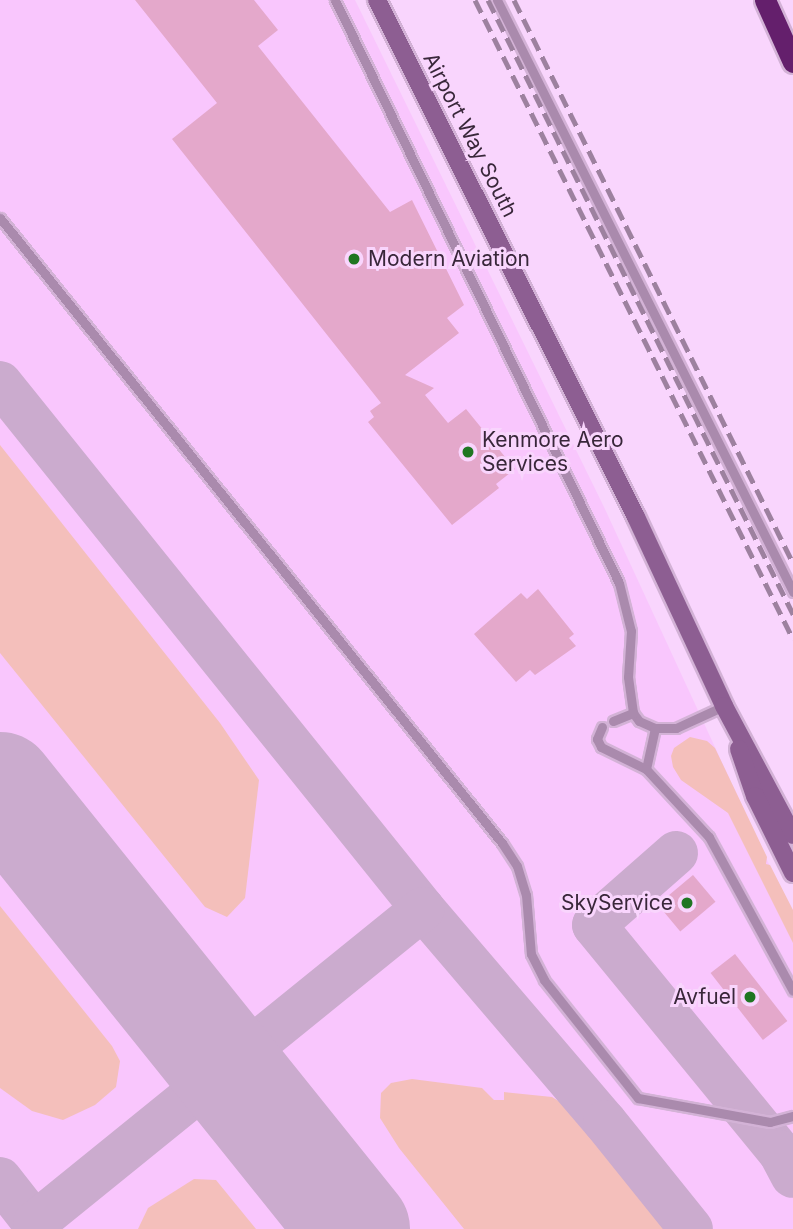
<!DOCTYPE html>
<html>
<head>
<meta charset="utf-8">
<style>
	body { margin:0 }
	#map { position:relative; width:793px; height:1229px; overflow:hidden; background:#f9d5fd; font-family:Inter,sans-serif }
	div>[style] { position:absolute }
	.built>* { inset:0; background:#f9c6fd }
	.green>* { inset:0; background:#f4bfbb }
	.taxiway>* { height:44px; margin:-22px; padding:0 22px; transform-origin:22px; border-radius:22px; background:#cbabce }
	.runway>* { height:110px; margin:-55px; padding:0 55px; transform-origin:55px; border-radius:55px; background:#cbabce }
	.building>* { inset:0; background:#e4a8cb; transform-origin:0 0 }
	.roads { filter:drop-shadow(2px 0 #d3b2d6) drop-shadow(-2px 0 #d3b2d6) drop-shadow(0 2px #d3b2d6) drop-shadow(0 -2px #d3b2d6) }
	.lane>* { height:9px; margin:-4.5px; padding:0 4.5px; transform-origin:4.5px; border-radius:4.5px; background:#aa8aad }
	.secondary>* { height:18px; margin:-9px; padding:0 9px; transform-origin:9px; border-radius:9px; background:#8d5e92 }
	.highway>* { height:21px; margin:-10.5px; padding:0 10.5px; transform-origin:10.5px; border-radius:10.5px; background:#641f6c }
	.rail>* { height:5px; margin-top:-2.5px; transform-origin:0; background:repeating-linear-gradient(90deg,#9d819f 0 14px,transparent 0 21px) }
	.dots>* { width:19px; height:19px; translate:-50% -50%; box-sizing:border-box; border:4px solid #f9d5fd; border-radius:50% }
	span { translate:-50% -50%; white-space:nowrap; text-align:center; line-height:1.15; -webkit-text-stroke:6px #f9d5fd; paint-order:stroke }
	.street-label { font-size:21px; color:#39273a }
	.poi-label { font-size:21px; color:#39273a }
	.left { translate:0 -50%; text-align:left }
	.right { translate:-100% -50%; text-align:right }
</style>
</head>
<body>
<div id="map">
	<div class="built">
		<i style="clip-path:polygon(0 0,355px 0,604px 507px,793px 916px,793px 1229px,0 1229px)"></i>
	</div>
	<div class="green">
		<i style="clip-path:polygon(0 445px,220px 723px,259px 780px,245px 898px,227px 917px,205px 907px,0 653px)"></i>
		<i style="clip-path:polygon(690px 737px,707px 741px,715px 748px,767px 857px,766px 864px,770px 865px,793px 910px,793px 943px,728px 813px,681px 780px,673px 767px,671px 756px,674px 748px)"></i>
		<i style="clip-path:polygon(0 906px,112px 1046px,120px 1061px,116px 1087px,95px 1105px,63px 1120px,32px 1111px,0 1088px)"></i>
		<i style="clip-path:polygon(412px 1079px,482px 1088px,494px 1100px,504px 1100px,504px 1092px,552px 1097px,581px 1115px,674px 1229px,464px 1229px,399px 1148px,380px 1118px,381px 1093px,391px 1083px)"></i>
		<i style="clip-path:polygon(194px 1179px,216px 1180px,256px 1229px,138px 1229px,148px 1208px)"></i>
	</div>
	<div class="taxiway">
		<i style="left:0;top:383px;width:675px;rotate:51.19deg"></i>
		<i style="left:423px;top:909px;width:280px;rotate:49.5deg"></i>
		<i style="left:605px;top:1122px;width:137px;rotate:51.2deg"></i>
		<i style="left:676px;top:853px;width:109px;rotate:138.7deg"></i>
		<i style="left:594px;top:925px;width:293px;rotate:50.7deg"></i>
		<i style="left:780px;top:1152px;width:27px;rotate:62deg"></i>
		<i style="left:0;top:1179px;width:63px;rotate:52deg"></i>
		<i style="left:35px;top:1223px;width:499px;rotate:-39deg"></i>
	</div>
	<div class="runway">
		<i style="left:0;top:787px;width:567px;rotate:51.23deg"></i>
	</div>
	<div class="building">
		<i style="clip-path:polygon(135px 0,254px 0,278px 30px,258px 46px,390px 212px,412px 200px,464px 305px,447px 318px,459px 333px,405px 375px,434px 388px,425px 395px,448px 423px,466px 409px,515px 469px,496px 484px,499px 488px,452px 525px,368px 422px,374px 417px,370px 411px,381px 403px,172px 139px,217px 103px)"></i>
		<i style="clip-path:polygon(538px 589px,574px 634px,569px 638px,576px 646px,535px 675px,530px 670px,516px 682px,474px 634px,521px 593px,527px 599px)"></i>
		<i style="left:693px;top:875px;width:35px;height:46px;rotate:50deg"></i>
		<i style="left:735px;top:954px;width:85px;height:31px;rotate:52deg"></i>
	</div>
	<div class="roads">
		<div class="lane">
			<i style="left:335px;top:0;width:648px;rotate:64.03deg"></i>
			<i style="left:619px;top:583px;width:49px;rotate:76deg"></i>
			<i style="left:631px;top:631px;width:46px;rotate:93.7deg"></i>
			<i style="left:628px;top:677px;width:36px;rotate:82deg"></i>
			<i style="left:633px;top:713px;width:10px;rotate:53deg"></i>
			<i style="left:639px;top:721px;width:17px;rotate:24deg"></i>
			<i style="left:655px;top:728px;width:21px"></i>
			<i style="left:676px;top:728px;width:53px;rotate:-24.6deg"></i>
			<i style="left:497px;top:0;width:662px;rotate:63.43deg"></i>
			<i style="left:0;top:218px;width:802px;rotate:51.23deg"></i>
			<i style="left:502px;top:843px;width:27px;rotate:57deg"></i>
			<i style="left:517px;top:866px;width:30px;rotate:73deg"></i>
			<i style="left:526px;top:895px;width:59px;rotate:85.2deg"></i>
			<i style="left:531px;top:954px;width:29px;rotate:63deg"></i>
			<i style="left:544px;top:980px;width:151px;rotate:51.5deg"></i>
			<i style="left:638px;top:1098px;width:134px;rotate:10.3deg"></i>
			<i style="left:770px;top:1122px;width:24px;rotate:-15deg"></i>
			<i style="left:613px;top:721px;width:22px;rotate:-22deg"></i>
			<i style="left:602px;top:727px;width:13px;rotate:113deg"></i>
			<i style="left:597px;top:739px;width:9px;rotate:63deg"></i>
			<i style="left:601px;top:747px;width:50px;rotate:26.1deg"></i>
			<i style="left:655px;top:728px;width:42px;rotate:102.4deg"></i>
			<i style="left:646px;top:769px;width:93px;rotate:47.2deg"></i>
			<i style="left:709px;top:837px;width:175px;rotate:61.4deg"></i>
		</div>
		<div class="secondary">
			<i style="left:377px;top:0;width:578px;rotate:63.39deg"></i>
			<i style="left:636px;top:517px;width:208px;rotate:65deg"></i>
			<i style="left:724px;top:706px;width:146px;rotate:61.9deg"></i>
			<i style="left:739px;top:749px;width:50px;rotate:71.2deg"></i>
			<i style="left:755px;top:796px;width:86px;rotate:63.7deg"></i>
		</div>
		<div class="highway">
			<i style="left:765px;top:0;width:68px;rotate:65.7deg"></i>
		</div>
	</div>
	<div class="rail">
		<i style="left:475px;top:0;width:714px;rotate:63.54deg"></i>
		<i style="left:488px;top:0;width:686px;rotate:63.58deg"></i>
		<i style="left:514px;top:0;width:628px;rotate:63.64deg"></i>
	</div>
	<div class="dots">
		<i style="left:354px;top:259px;background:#1f7622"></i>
		<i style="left:468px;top:452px;background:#1f7622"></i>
		<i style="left:687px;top:903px;background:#1f7622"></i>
		<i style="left:750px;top:997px;background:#1f7622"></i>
	</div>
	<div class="street-label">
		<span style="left:470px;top:135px;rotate:63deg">Airport Way South</span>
	</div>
	<div class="poi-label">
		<span class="left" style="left:368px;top:259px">Modern Aviation</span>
		<span class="left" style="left:482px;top:452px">Kenmore Aero<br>Services</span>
		<span class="right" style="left:673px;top:903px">SkyService</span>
		<span class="right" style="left:736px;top:997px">Avfuel</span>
	</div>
</div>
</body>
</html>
